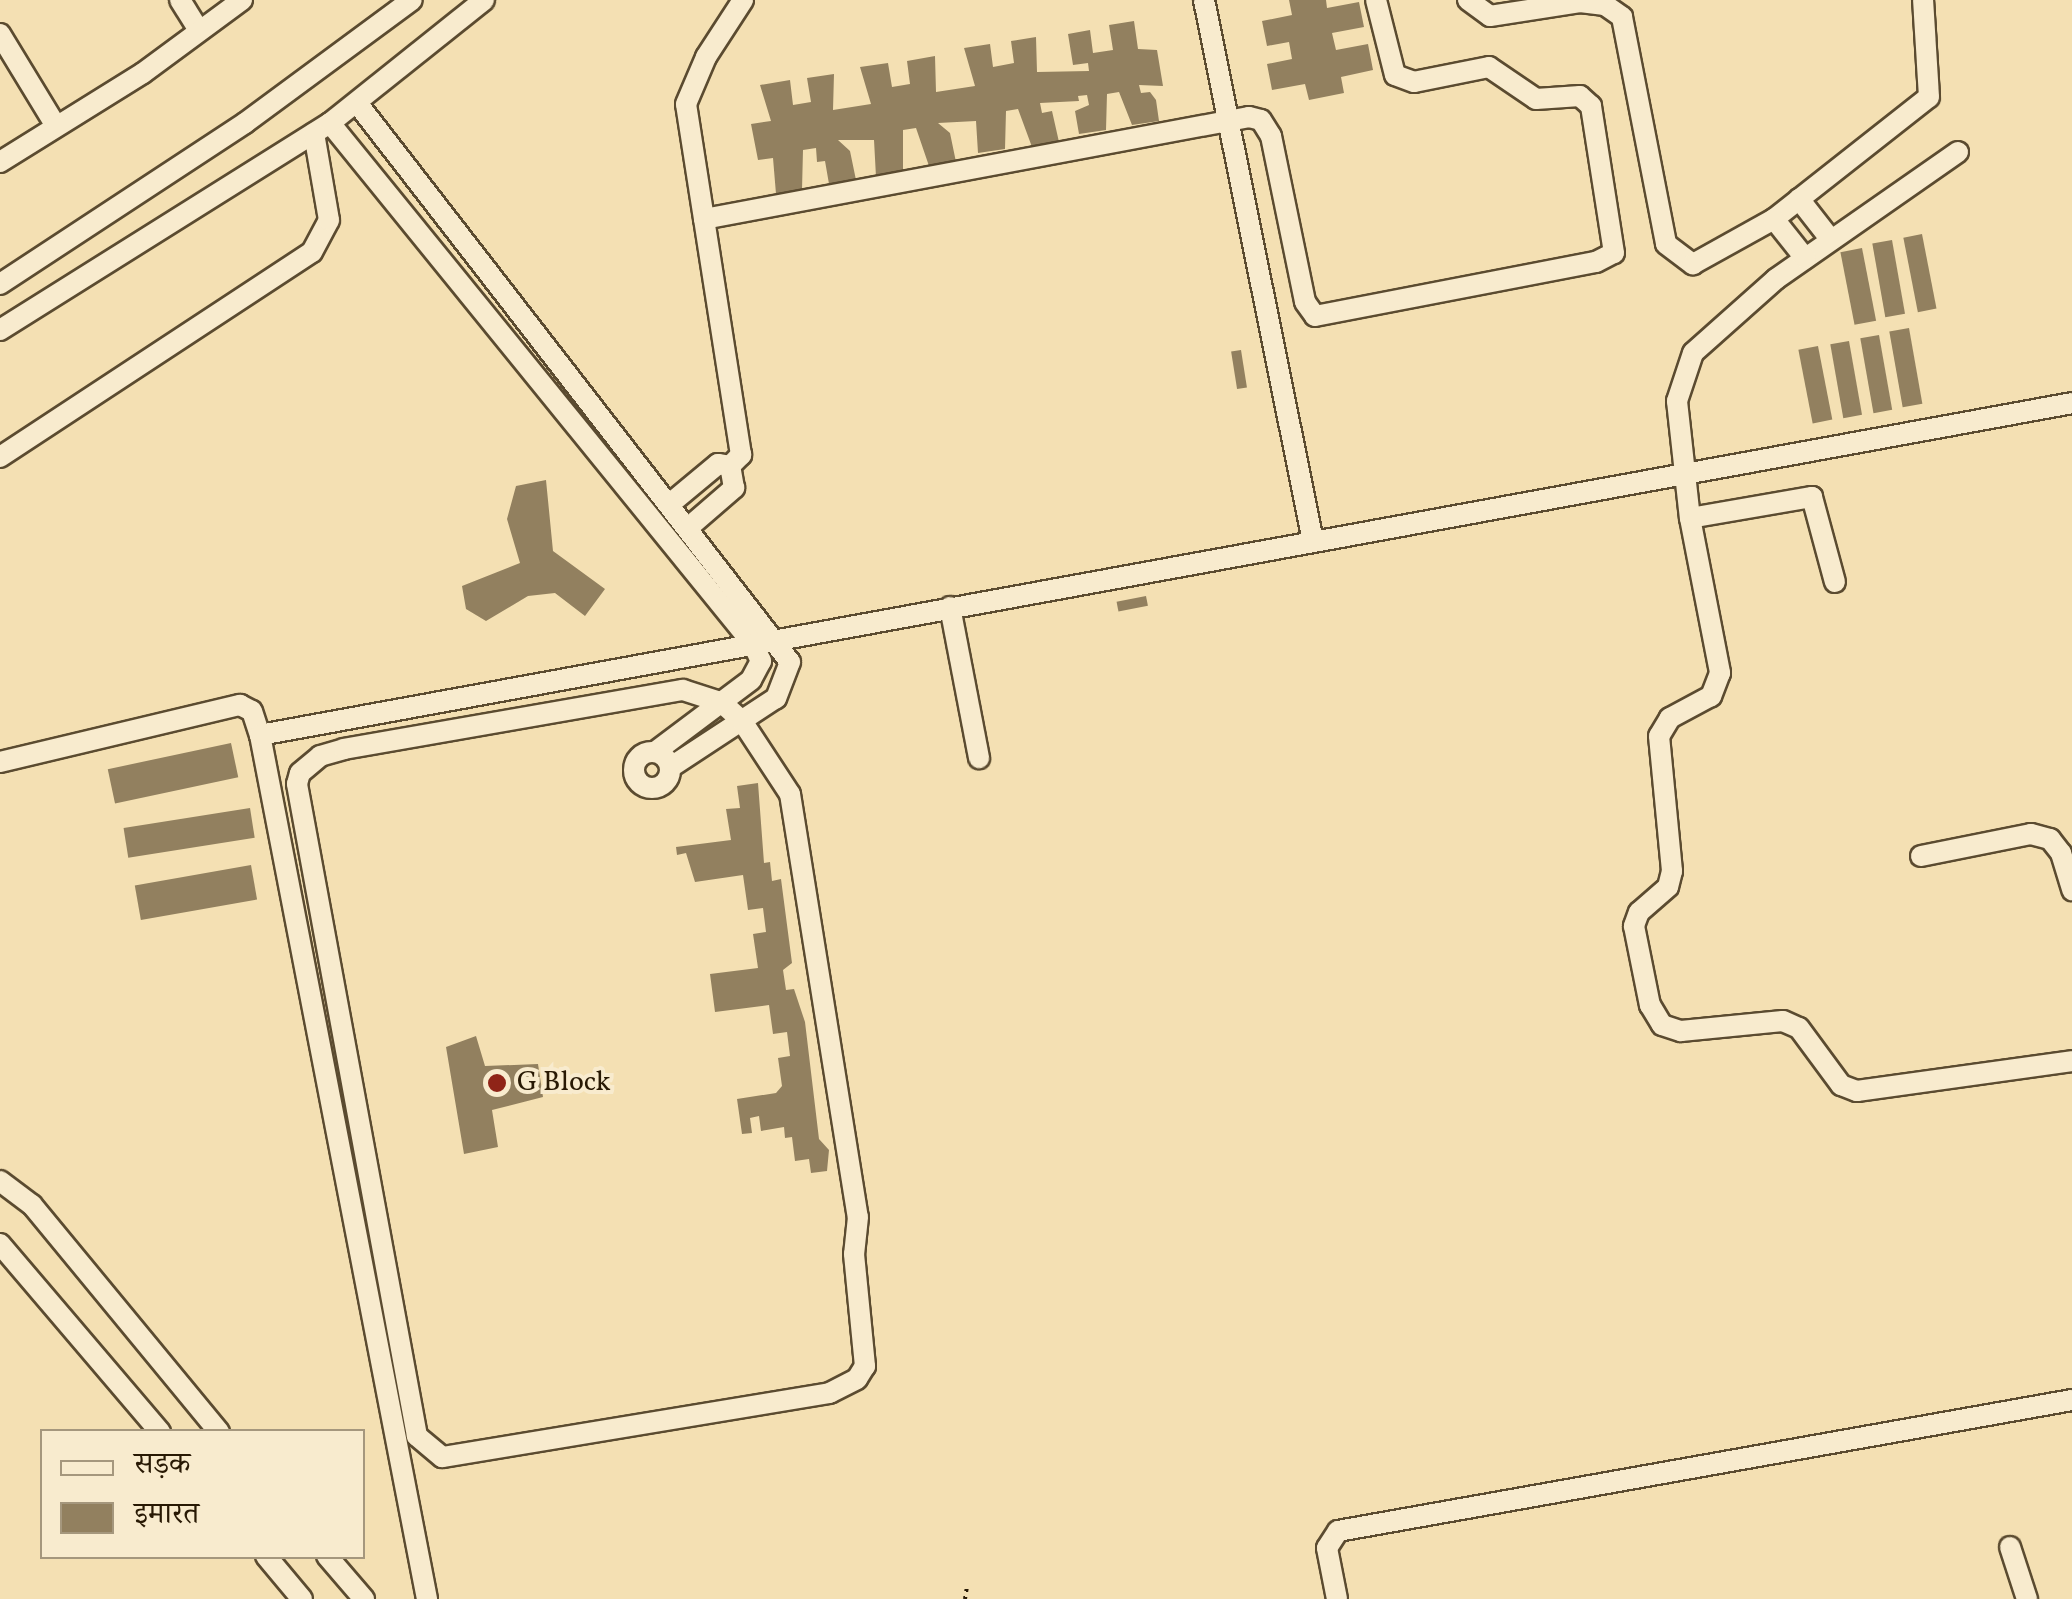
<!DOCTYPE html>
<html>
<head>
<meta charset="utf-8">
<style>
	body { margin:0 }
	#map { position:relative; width:2072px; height:1599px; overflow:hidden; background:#f4e0b3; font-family:Vollkorn,"Noto Serif Devanagari",serif }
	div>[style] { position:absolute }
	.building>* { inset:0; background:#92805f; transform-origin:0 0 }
	.path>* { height:4px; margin-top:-2px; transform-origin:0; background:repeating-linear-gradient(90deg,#281904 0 2.5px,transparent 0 7.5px) }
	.roads { filter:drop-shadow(2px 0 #5b4b30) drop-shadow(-2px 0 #5b4b30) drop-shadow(0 2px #5b4b30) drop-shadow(0 -2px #5b4b30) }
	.minor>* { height:20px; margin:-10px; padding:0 10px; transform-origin:10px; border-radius:10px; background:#f8ebce }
	.minor>.ring { margin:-10px; padding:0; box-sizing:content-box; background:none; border:20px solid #f8ebce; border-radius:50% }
	.dots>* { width:28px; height:28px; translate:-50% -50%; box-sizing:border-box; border:5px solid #f8ebce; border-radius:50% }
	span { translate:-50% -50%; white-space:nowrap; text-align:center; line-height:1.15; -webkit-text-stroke:8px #f8ebce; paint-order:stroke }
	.poi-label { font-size:28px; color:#281904 }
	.left { translate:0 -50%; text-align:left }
	.legend { position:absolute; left:40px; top:1429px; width:325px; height:130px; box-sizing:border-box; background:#f8ebce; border:2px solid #a5977d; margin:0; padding:12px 18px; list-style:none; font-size:30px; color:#281904 }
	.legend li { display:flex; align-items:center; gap:20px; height:50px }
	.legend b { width:50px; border:2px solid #a5977d }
</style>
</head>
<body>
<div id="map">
	<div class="building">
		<i style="clip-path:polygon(1289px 0,1326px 0,1327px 8px,1359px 2px,1364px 27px,1332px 33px,1336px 50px,1368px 44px,1373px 70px,1341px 77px,1344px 93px,1309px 100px,1305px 84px,1272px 90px,1267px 64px,1292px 59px,1289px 42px,1267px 46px,1262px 21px,1292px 15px)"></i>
		<i style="clip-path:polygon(1134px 21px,1138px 49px,1157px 50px,1163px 86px,1139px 85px,1141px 93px,1150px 92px,1156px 100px,1159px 121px,1132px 125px,1119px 92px,1107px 94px,1106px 130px,1079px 134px,1075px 111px,1089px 105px,1087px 95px,1078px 96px,1079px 101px,1040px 103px,1042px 113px,1052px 111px,1059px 142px,1032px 147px,1018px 109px,1006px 111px,1005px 149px,978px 153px,976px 121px,938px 123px,950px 133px,956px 162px,929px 166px,916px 128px,903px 130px,903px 173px,876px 177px,874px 140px,838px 140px,850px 151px,856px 180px,829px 184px,825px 161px,817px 162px,816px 148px,803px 150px,802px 190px,776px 194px,773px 158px,758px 160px,751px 124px,771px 121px,760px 85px,790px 80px,793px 105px,811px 102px,807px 78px,834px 74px,833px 110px,871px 104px,860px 67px,888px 63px,892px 87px,910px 84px,907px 61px,935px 56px,936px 92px,975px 86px,964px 48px,990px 44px,993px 67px,1014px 63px,1011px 41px,1036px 37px,1037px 72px,1089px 71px,1088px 63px,1073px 65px,1068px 34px,1090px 30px,1093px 53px,1113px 50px,1109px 25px)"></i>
		<i style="left:1922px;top:234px;width:76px;height:19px;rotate:79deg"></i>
		<i style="left:1892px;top:240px;width:75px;height:20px;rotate:80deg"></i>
		<i style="left:1862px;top:248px;width:74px;height:22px;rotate:79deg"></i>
		<i style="left:1909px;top:328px;width:77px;height:20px;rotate:80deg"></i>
		<i style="left:1879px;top:335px;width:76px;height:19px;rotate:80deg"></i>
		<i style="left:1849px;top:341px;width:75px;height:19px;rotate:80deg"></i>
		<i style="left:1818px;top:346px;width:75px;height:20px;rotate:79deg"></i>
		<i style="left:1241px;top:350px;width:38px;height:10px;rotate:81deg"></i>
		<i style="clip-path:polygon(546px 480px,553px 551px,605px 589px,585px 616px,555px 593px,528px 596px,486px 621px,466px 609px,462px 586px,520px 563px,507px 519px,516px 486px)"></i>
		<i style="left:1146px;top:596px;width:10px;height:30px;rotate:79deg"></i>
		<i style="left:231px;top:743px;width:35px;height:126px;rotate:78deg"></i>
		<i style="clip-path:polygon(758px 783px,764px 863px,770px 862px,772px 881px,781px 879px,792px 963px,783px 970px,786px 990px,794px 989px,805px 1022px,819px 1139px,829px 1150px,827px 1171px,811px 1173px,809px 1159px,795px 1161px,792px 1137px,785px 1138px,784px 1127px,761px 1131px,759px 1116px,750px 1118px,752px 1133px,742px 1134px,737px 1099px,776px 1093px,782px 1086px,778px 1058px,790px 1056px,787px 1032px,773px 1034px,769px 1005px,715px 1012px,710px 974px,758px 968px,753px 934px,766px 932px,763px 908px,748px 910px,743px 875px,695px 882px,686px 853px,677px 855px,676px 847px,731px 840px,726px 809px,740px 808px,737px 786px)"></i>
		<i style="left:250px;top:808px;width:30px;height:128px;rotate:81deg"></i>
		<i style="left:251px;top:865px;width:35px;height:118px;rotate:80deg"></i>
		<i style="clip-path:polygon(476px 1036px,485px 1066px,538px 1064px,543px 1097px,492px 1110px,498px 1147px,464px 1154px,446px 1047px)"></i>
	</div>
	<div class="path">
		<i style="left:965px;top:1599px;width:13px;rotate:-81deg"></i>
	</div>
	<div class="roads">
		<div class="minor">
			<i style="left:180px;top:0;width:36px;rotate:58deg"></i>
			<i style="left:1204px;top:0;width:552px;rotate:78.61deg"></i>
			<i style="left:1468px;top:0;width:27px;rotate:36deg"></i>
			<i style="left:1490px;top:16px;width:91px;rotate:-8.8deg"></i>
			<i style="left:1580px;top:2px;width:25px;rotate:7deg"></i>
			<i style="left:1605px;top:5px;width:21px;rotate:35deg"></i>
			<i style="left:1622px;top:17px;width:231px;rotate:79deg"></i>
			<i style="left:1666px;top:244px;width:34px;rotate:37deg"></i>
			<i style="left:1693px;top:264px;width:93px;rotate:-29.1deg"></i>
			<i style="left:1774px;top:219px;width:197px;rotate:-38.2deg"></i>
			<i style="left:1929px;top:97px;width:97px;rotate:-93.5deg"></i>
			<i style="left:0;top:34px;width:108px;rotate:58.7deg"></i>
			<i style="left:357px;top:103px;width:707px;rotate:52.24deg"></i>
			<i style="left:790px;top:662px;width:39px;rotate:111deg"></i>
			<i style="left:776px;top:698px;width:126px;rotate:146.7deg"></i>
			<i style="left:330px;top:123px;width:671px;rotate:50.93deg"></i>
			<i style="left:753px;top:644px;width:19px;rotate:65deg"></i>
			<i style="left:761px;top:661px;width:21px;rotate:118deg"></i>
			<i style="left:751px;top:680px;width:120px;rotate:143.1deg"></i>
			<i style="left:1958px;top:152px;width:222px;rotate:145.1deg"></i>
			<i style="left:1776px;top:279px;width:111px;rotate:138.3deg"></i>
			<i style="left:1693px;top:353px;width:51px;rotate:108.4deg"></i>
			<i style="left:1677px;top:401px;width:118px;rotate:83.7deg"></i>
			<i style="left:1690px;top:518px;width:158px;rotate:79deg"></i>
			<i style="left:1720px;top:673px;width:25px;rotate:111deg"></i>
			<i style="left:1711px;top:696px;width:47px;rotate:151.8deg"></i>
			<i style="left:1670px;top:718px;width:21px;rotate:121deg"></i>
			<i style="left:1659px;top:736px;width:136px;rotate:84.5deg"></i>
			<i style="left:1672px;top:871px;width:16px;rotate:104deg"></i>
			<i style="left:1668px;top:887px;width:38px;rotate:139deg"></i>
			<i style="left:1639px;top:912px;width:15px;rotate:110deg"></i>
			<i style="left:1634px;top:926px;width:81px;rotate:78.6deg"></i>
			<i style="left:1650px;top:1005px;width:23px;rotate:59deg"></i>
			<i style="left:1662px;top:1025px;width:20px;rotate:18deg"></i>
			<i style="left:1681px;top:1031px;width:102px;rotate:-5.6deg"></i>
			<i style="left:1783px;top:1021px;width:17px;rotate:24deg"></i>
			<i style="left:1799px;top:1028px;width:71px;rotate:53.6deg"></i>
			<i style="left:1841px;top:1085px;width:17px;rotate:21deg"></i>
			<i style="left:1857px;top:1091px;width:217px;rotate:-7.9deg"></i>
			<i style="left:0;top:162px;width:168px;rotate:-31.9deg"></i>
			<i style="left:143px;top:73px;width:123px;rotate:-36.4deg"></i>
			<i style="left:1799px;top:199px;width:52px;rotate:52deg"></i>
			<i style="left:704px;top:219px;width:116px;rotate:-98.9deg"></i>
			<i style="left:686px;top:104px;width:51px;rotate:-66.9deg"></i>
			<i style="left:706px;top:57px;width:68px;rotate:-57deg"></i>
			<i style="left:1774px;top:219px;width:50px;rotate:51.5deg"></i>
			<i style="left:0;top:284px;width:293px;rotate:-33.3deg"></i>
			<i style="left:245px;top:123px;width:207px;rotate:-36.4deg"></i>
			<i style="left:0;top:330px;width:390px;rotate:-32.1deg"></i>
			<i style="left:330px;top:123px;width:197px;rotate:-38.6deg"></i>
			<i style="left:0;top:457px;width:373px;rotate:-33.3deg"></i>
			<i style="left:312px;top:252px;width:36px;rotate:-62deg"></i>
			<i style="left:329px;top:220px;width:88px;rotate:-99.8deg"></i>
			<i style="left:671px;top:503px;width:61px;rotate:-39.7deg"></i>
			<i style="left:718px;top:464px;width:12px;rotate:9deg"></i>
			<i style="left:730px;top:466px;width:16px;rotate:-45deg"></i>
			<i style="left:741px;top:455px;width:239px;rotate:-98.9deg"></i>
			<i style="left:704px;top:219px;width:554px;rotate:-10.6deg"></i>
			<i style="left:1249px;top:117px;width:12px;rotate:14deg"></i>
			<i style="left:1261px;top:120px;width:19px;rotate:58deg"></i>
			<i style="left:1271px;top:136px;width:169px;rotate:78.4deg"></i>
			<i style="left:1305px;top:302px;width:17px;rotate:54deg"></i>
			<i style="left:1315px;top:316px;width:286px;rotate:-10.9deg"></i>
			<i style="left:1596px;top:262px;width:20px;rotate:-27deg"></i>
			<i style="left:1614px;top:253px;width:149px;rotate:-98.9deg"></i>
			<i style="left:1591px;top:106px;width:15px;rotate:-138deg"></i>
			<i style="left:1580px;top:96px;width:44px;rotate:176.1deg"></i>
			<i style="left:1536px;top:99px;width:57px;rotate:-145.8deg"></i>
			<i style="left:1489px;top:67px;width:76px;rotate:168.7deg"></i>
			<i style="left:1414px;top:82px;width:20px;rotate:-160deg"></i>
			<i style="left:1395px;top:75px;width:77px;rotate:-104.2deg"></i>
			<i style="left:1690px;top:518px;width:124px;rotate:-9.8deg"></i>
			<i style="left:1812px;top:497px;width:88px;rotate:74.9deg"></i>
			<i style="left:689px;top:527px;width:60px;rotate:-40.9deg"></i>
			<i style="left:734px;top:488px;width:22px;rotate:-100deg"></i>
			<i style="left:950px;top:607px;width:154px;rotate:79.1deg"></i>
			<i style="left:683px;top:690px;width:40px;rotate:18deg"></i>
			<i style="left:721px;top:702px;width:28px;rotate:42deg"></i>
			<i style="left:742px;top:721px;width:87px;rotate:56.7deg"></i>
			<i style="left:790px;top:794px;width:428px;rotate:80.9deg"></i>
			<i style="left:858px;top:1217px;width:37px;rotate:96deg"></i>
			<i style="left:854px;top:1254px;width:113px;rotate:84.4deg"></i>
			<i style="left:865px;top:1366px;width:15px;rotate:122deg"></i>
			<i style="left:857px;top:1379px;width:30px;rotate:153deg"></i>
			<i style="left:830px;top:1393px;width:393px;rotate:170.6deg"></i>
			<i style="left:442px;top:1457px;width:33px;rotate:-140deg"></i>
			<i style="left:417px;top:1436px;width:663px;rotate:-100.43deg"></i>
			<i style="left:297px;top:784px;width:11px;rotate:-75deg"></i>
			<i style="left:300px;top:773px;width:26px;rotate:-40deg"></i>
			<i style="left:320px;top:756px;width:25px;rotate:-16deg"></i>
			<i style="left:344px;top:749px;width:344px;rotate:-9.9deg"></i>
			<i class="ring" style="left:634px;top:752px;width:16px;height:16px"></i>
			<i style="left:0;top:762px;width:247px;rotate:-13.4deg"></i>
			<i style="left:240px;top:705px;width:13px;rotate:27deg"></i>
			<i style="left:252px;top:711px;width:25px;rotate:72deg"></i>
			<i style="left:1921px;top:856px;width:112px;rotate:-11.3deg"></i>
			<i style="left:2031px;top:834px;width:20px;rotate:15deg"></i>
			<i style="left:2050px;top:839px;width:18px;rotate:52deg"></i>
			<i style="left:2061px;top:853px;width:39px;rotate:73deg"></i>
			<i style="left:0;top:1181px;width:40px;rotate:37deg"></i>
			<i style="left:32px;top:1205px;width:294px;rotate:50.5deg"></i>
			<i style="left:0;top:1244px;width:247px;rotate:49.6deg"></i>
			<i style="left:2010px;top:1547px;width:55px;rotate:71.9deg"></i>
			<i style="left:266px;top:1556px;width:56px;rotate:50.1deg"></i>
			<i style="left:327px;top:1556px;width:57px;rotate:49.3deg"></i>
			<i style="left:427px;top:1599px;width:880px;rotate:-100.94deg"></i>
			<i style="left:260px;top:735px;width:1842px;rotate:-10.38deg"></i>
			<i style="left:1337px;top:1599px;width:52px;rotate:-101.1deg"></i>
			<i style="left:1327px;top:1548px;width:20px;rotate:-57deg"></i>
			<i style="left:1338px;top:1531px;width:746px;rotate:-10.12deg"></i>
		</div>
	</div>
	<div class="dots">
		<i style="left:497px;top:1083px;background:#8f2418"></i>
	</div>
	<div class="poi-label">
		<span class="left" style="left:517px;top:1083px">G Block</span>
	</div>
	<ul class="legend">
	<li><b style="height:12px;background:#f8ebce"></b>सड़क</li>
	<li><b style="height:28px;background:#92805f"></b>इमारत</li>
	</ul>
</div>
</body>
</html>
